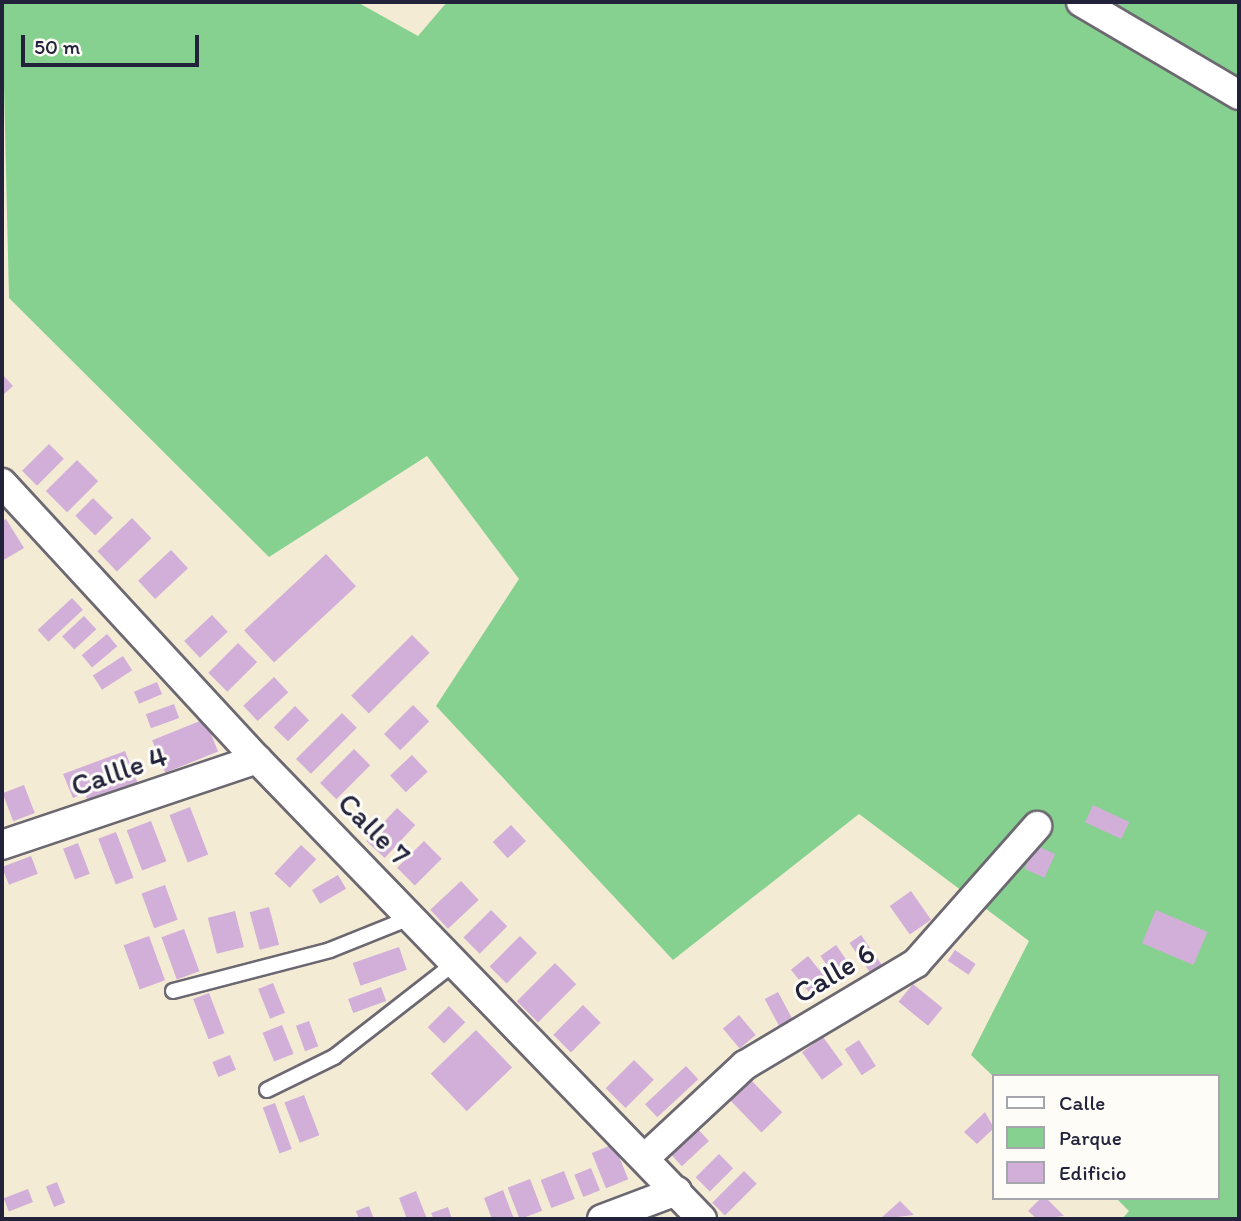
<!DOCTYPE html>
<html>
<head>
<meta charset="utf-8">
<style>
	body { margin:0 }
	#map { position:relative; width:1241px; height:1221px; overflow:hidden; background:#f4ebd5; font-family:Itim,sans-serif }
	div>[style] { position:absolute }
	.green>* { inset:0; background:#86d18f }
	.building>* { inset:0; background:#d1afd8; transform-origin:0 0 }
	.roads { filter:drop-shadow(2px 0 #6c6871) drop-shadow(-2px 0 #6c6871) drop-shadow(0 2px #6c6871) drop-shadow(0 -2px #6c6871) }
	.lane>* { height:14px; margin:-7px; padding:0 7px; transform-origin:7px; border-radius:7px; background:#fff }
	.street>* { height:28px; margin:-14px; padding:0 14px; transform-origin:14px; border-radius:14px; background:#fff }
	span { translate:-50% -50%; white-space:nowrap; text-align:center; line-height:1.15; -webkit-text-stroke:6px #fdfcf7; paint-order:stroke }
	.street-label { font-size:30px; color:#22223b }
	.frame { position:absolute; inset:0; border:4px solid #22223b; pointer-events:none }
	.legend { position:absolute; left:992px; top:1074px; width:228px; height:126px; box-sizing:border-box; background:#fdfcf7; border:2px solid #a5a5ac; margin:0; padding:9px 12px; list-style:none; font-size:21px; color:#22223b }
	.legend li { display:flex; align-items:center; gap:14px; height:35px }
	.legend b { width:35px; border:2px solid #a5a5ac }
	.scale { position:absolute; left:21px; top:35px; width:178px; height:32px; box-sizing:border-box; border:4px solid #22223b; border-top:0; padding-left:9px; font-size:21px; line-height:24px; white-space:nowrap; color:#22223b; -webkit-text-stroke:5px #fdfcf7; paint-order:stroke }
</style>
</head>
<body>
<div id="map">
	<div class="green">
		<i style="clip-path:polygon(2px 2px,357px 2px,418px 36px,447px 2px,1239px 2px,1239px 1219px,1122px 1219px,1129px 1211px,1116px 1198px,1218px 1198px,1218px 1076px,994px 1077px,971px 1055px,1029px 941px,859px 814px,673px 960px,436px 706px,519px 579px,427px 456px,269px 557px,9px 298px)"></i>
	</div>
	<div class="building">
		<i style="clip-path:polygon(2px 374px,13px 386px,2px 396px)"></i>
		<i style="left:49px;top:444px;width:21px;height:38px;rotate:45deg"></i>
		<i style="left:77px;top:460px;width:30px;height:44px;rotate:45deg"></i>
		<i style="left:93px;top:498px;width:28px;height:25px;rotate:45deg"></i>
		<i style="left:132px;top:518px;width:28px;height:48px;rotate:46deg"></i>
		<i style="clip-path:polygon(6px 519px,24px 548px,2px 561px,2px 521px)"></i>
		<i style="left:171px;top:550px;width:25px;height:45px;rotate:47deg"></i>
		<i style="left:326px;top:554px;width:44px;height:112px;rotate:47deg"></i>
		<i style="left:72px;top:598px;width:16px;height:47px;rotate:47deg"></i>
		<i style="left:212px;top:615px;width:23px;height:38px;rotate:47deg"></i>
		<i style="left:84px;top:616px;width:18px;height:30px;rotate:47deg"></i>
		<i style="left:107px;top:634px;width:16px;height:33px;rotate:50deg"></i>
		<i style="left:412px;top:635px;width:25px;height:86px;rotate:45deg"></i>
		<i style="left:238px;top:643px;width:27px;height:42px;rotate:45deg"></i>
		<i style="left:123px;top:656px;width:17px;height:36px;rotate:57deg"></i>
		<i style="left:274px;top:677px;width:21px;height:42px;rotate:47deg"></i>
		<i style="left:157px;top:682px;width:13px;height:25px;rotate:67deg"></i>
		<i style="left:174px;top:704px;width:15px;height:30px;rotate:70deg"></i>
		<i style="left:413px;top:705px;width:23px;height:41px;rotate:45deg"></i>
		<i style="left:295px;top:706px;width:20px;height:30px;rotate:45deg"></i>
		<i style="left:342px;top:713px;width:21px;height:65px;rotate:45deg"></i>
		<i style="left:205px;top:719px;width:35px;height:57px;rotate:68deg"></i>
		<i style="left:354px;top:749px;width:23px;height:48px;rotate:45deg"></i>
		<i style="clip-path:polygon(125px 751px,138px 784px,88px 803px,85px 793px,73px 798px,63px 774px)"></i>
		<i style="left:412px;top:755px;width:23px;height:30px;rotate:47deg"></i>
		<i style="left:24px;top:785px;width:30px;height:23px;rotate:69deg"></i>
		<i style="left:1093px;top:805px;width:40px;height:19px;rotate:25deg"></i>
		<i style="left:190px;top:807px;width:51px;height:22px;rotate:69deg"></i>
		<i style="left:397px;top:808px;width:25px;height:45px;rotate:43deg"></i>
		<i style="left:151px;top:821px;width:43px;height:26px;rotate:69deg"></i>
		<i style="left:511px;top:825px;width:22px;height:25px;rotate:47deg"></i>
		<i style="left:116px;top:832px;width:49px;height:19px;rotate:69deg"></i>
		<i style="left:424px;top:841px;width:25px;height:38px;rotate:45deg"></i>
		<i style="left:78px;top:843px;width:33px;height:16px;rotate:69deg"></i>
		<i style="left:301px;top:845px;width:21px;height:39px;rotate:43deg"></i>
		<i style="left:1035px;top:845px;width:22px;height:26px;rotate:24deg"></i>
		<i style="left:31px;top:856px;width:19px;height:31px;rotate:69deg"></i>
		<i style="left:338px;top:875px;width:16px;height:30px;rotate:60deg"></i>
		<i style="left:461px;top:881px;width:26px;height:42px;rotate:47deg"></i>
		<i style="left:165px;top:885px;width:37px;height:25px;rotate:70deg"></i>
		<i style="left:911px;top:891px;width:35px;height:26px;rotate:55deg"></i>
		<i style="left:269px;top:907px;width:39px;height:20px;rotate:75deg"></i>
		<i style="left:491px;top:910px;width:23px;height:39px;rotate:45deg"></i>
		<i style="left:1156px;top:910px;width:56px;height:36px;rotate:23deg"></i>
		<i style="left:235px;top:911px;width:37px;height:28px;rotate:76deg"></i>
		<i style="left:184px;top:929px;width:45px;height:24px;rotate:70deg"></i>
		<i style="left:861px;top:935px;width:38px;height:14px;rotate:55deg"></i>
		<i style="left:149px;top:936px;width:47px;height:27px;rotate:70deg"></i>
		<i style="left:520px;top:936px;width:24px;height:43px;rotate:45deg"></i>
		<i style="left:836px;top:945px;width:32px;height:19px;rotate:55deg"></i>
		<i style="left:399px;top:947px;width:24px;height:49px;rotate:71deg"></i>
		<i style="left:955px;top:950px;width:25px;height:13px;rotate:34deg"></i>
		<i style="left:808px;top:956px;width:33px;height:22px;rotate:51deg"></i>
		<i style="left:555px;top:963px;width:30px;height:54px;rotate:45deg"></i>
		<i style="left:273px;top:983px;width:32px;height:16px;rotate:68deg"></i>
		<i style="left:913px;top:984px;width:38px;height:23px;rotate:39deg"></i>
		<i style="left:381px;top:987px;width:15px;height:35px;rotate:70deg"></i>
		<i style="left:778px;top:992px;width:32px;height:15px;rotate:62deg"></i>
		<i style="left:209px;top:993px;width:43px;height:17px;rotate:69deg"></i>
		<i style="left:583px;top:1005px;width:25px;height:42px;rotate:45deg"></i>
		<i style="left:449px;top:1006px;width:23px;height:30px;rotate:45deg"></i>
		<i style="left:739px;top:1015px;width:26px;height:21px;rotate:50deg"></i>
		<i style="left:309px;top:1021px;width:27px;height:14px;rotate:70deg"></i>
		<i style="left:282px;top:1025px;width:31px;height:21px;rotate:68deg"></i>
		<i style="left:476px;top:1030px;width:52px;height:63px;rotate:46deg"></i>
		<i style="left:823px;top:1037px;width:34px;height:26px;rotate:54deg"></i>
		<i style="left:859px;top:1040px;width:31px;height:17px;rotate:57deg"></i>
		<i style="left:230px;top:1055px;width:16px;height:19px;rotate:68deg"></i>
		<i style="left:634px;top:1060px;width:28px;height:40px;rotate:45deg"></i>
		<i style="left:686px;top:1066px;width:18px;height:56px;rotate:47deg"></i>
		<i style="left:751px;top:1080px;width:45px;height:29px;rotate:46deg"></i>
		<i style="left:304px;top:1095px;width:43px;height:21px;rotate:69deg"></i>
		<i style="left:275px;top:1103px;width:49px;height:13px;rotate:70deg"></i>
		<i style="clip-path:polygon(985px 1112px,994px 1128px,977px 1144px,964px 1132px)"></i>
		<i style="left:696px;top:1127px;width:19px;height:37px;rotate:47deg"></i>
		<i style="left:614px;top:1144px;width:38px;height:24px;rotate:68deg"></i>
		<i style="left:719px;top:1154px;width:20px;height:33px;rotate:45deg"></i>
		<i style="left:591px;top:1168px;width:24px;height:18px;rotate:68deg"></i>
		<i style="left:564px;top:1171px;width:30px;height:25px;rotate:69deg"></i>
		<i style="left:744px;top:1171px;width:18px;height:45px;rotate:45deg"></i>
		<i style="left:530px;top:1179px;width:34px;height:24px;rotate:69deg"></i>
		<i style="left:57px;top:1182px;width:22px;height:12px;rotate:68deg"></i>
		<i style="left:28px;top:1189px;width:14px;height:26px;rotate:69deg"></i>
		<i style="clip-path:polygon(503px 1190px,514px 1219px,492px 1219px,484px 1198px)"></i>
		<i style="clip-path:polygon(416px 1191px,427px 1219px,407px 1219px,399px 1198px)"></i>
		<i style="clip-path:polygon(1041px 1198px,1046px 1198px,1064px 1216px,1037px 1219px,1028px 1211px)"></i>
		<i style="clip-path:polygon(900px 1201px,914px 1215px,880px 1219px)"></i>
		<i style="clip-path:polygon(369px 1206px,374px 1219px,359px 1219px,356px 1211px)"></i>
		<i style="clip-path:polygon(448px 1207px,452px 1219px,434px 1219px,431px 1213px)"></i>
	</div>
	<div class="roads">
		<div class="lane">
			<i style="left:173px;top:991px;width:162px;rotate:-14.6deg"></i>
			<i style="left:330px;top:950px;width:88px;rotate:-21.9deg"></i>
			<i style="left:267px;top:1090px;width:75px;rotate:-26.2deg"></i>
			<i style="left:334px;top:1057px;width:155px;rotate:-37.9deg"></i>
		</div>
		<div class="street">
			<i style="left:1081px;top:2px;width:183px;rotate:30.5deg"></i>
			<i style="left:2px;top:483px;width:376px;rotate:47.3deg"></i>
			<i style="left:257px;top:759px;width:640px;rotate:45.95deg"></i>
			<i style="left:2px;top:845px;width:269px;rotate:-18.6deg"></i>
			<i style="left:647px;top:1156px;width:134px;rotate:-42.9deg"></i>
			<i style="left:745px;top:1065px;width:199px;rotate:-30.8deg"></i>
			<i style="left:916px;top:963px;width:183px;rotate:-48.5deg"></i>
			<i style="left:602px;top:1219px;width:80px;rotate:-20.5deg"></i>
		</div>
	</div>
	<div class="street-label">
		<span style="left:119px;top:771px;rotate:-19deg">Callle 4</span>
		<span style="left:374px;top:829px;rotate:45deg">Calle 7</span>
		<span style="left:834px;top:973px;rotate:-31deg">Calle 6</span>
	</div>
	<div class="frame"></div>
	<ul class="legend">
	<li><b style="height:9px;background:#fff"></b>Calle</li>
	<li><b style="height:19px;background:#86d18f"></b>Parque</li>
	<li><b style="height:19px;background:#d1afd8"></b>Edificio</li>
	</ul>
	<div class="scale">50 m</div>
</div>
</body>
</html>
